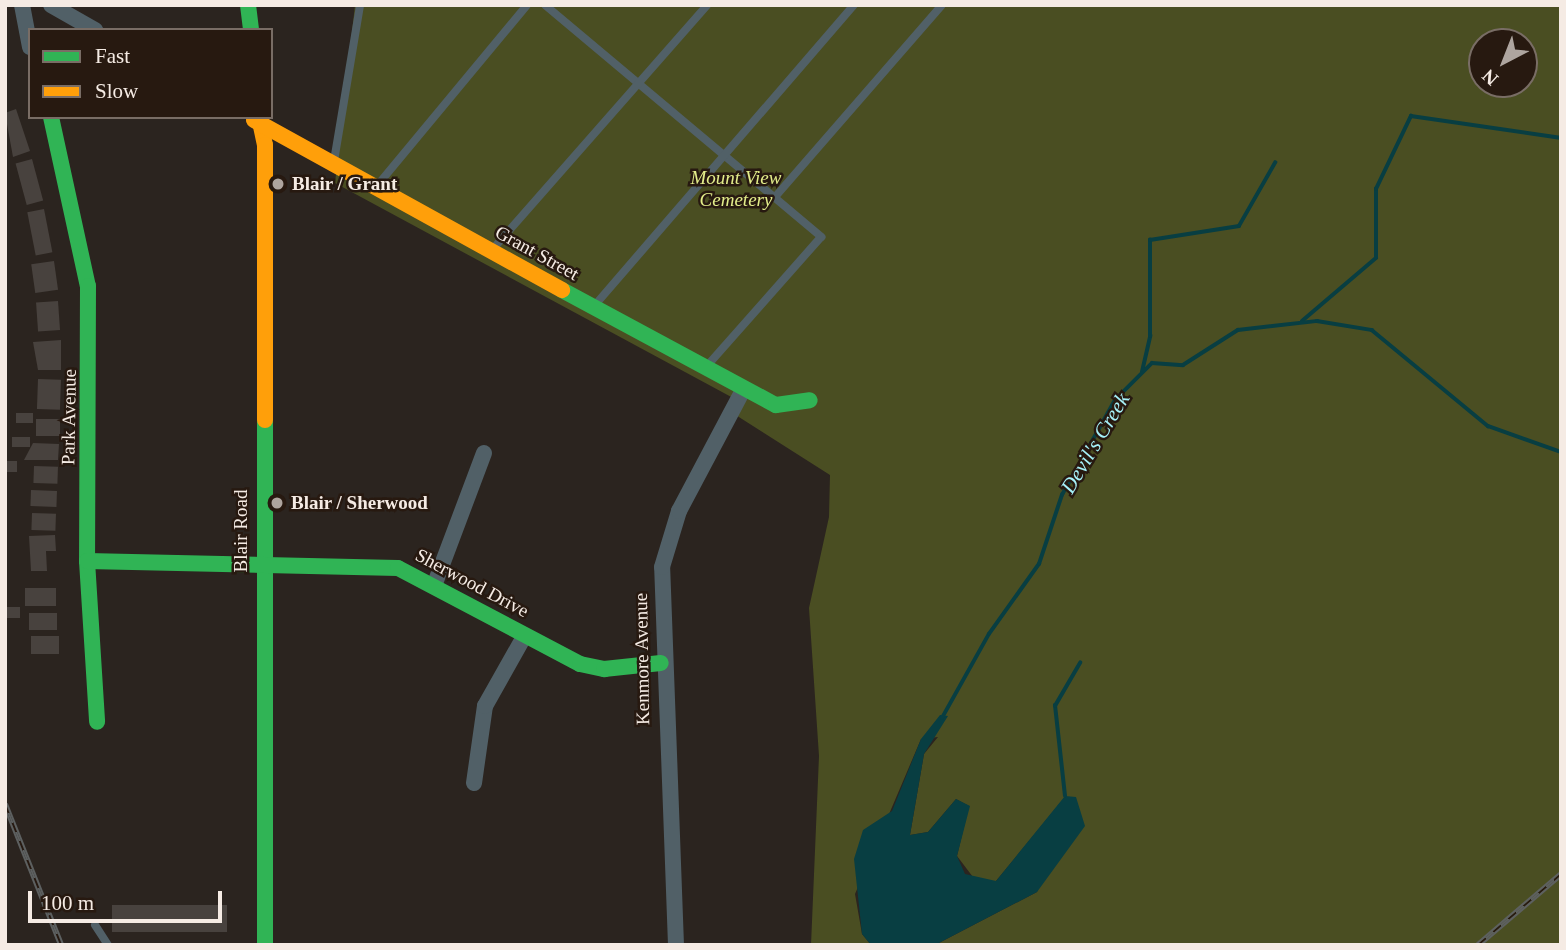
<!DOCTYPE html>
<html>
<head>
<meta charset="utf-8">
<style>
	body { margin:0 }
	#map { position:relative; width:1566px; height:950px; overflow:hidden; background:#2b241f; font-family:"Times New Roman",serif }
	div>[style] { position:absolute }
	.green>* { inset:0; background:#4a4e22 }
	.water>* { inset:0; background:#083e42 }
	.stream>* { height:3.5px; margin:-1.75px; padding:0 1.75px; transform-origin:1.75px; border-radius:1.75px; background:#083e42 }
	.building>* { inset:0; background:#48423e; transform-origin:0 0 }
	.lane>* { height:8px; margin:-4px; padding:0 4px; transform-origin:4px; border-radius:4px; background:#516067 }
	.street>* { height:16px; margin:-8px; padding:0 8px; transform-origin:8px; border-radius:8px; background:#516067 }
	.fast>* { height:16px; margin:-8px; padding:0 8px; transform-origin:8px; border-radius:8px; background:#30b455 }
	.slow>* { height:16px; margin:-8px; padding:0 8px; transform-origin:8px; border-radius:8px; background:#ff9f0a }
	.rail>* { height:6px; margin-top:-3px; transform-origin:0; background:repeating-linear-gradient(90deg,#271910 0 10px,#5d6060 0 20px); box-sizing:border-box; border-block:2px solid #5d6060 }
	.dots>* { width:19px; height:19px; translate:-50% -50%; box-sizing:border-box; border:4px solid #271910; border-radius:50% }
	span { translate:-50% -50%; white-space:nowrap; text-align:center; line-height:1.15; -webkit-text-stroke:5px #271910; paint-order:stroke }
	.park-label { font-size:19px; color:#e3ed8a; font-style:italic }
	.poi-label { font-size:19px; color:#f5ebe4; font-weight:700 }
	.left { translate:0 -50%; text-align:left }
	.street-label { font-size:19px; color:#f5ebe4 }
	.water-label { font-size:21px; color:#a6f1f9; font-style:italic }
	.frame { position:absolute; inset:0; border:7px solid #f5ebe4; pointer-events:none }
	.legend { position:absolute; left:28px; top:28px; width:245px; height:91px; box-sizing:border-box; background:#271910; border:2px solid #796d65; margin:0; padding:9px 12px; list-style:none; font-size:21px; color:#f5ebe4 }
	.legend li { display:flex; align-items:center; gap:14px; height:35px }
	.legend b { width:35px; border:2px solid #796d65 }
	.north { position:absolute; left:1468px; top:28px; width:70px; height:70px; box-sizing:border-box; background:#271910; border:2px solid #796d65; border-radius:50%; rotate:222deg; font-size:19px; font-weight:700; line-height:28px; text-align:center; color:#f5ebe4 }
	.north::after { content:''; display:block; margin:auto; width:24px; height:32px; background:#aea59f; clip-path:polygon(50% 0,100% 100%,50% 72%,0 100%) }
	.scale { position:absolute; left:28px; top:891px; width:194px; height:32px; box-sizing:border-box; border:4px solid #f5ebe4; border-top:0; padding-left:9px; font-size:21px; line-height:24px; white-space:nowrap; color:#f5ebe4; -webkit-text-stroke:5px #271910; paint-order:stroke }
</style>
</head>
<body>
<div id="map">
	<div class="green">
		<i style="clip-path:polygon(evenodd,355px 5px,1561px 5px,1561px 945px,935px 945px,1037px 892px,1065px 797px,996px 881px,976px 881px,957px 856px,969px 806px,956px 799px,928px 832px,910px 835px,924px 754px,938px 737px,921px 739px,855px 894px,862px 934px,871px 945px,811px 945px,819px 756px,809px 608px,829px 517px,830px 475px,731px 412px,735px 399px,335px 183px,355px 5px,1482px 42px,1524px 42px,1524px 84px,1482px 84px,1482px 42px)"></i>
	</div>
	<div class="water">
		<i style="clip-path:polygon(940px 715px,948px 716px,924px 754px,910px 835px,928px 832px,956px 799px,970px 806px,957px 856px,965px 874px,996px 881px,1065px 796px,1076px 797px,1085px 826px,1037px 892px,935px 945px,871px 945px,862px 934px,854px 859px,863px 830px,892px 811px,921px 739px)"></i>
	</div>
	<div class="stream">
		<i style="left:1302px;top:321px;width:97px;rotate:-40.4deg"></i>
		<i style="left:1376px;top:258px;width:69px;rotate:-90deg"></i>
		<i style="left:1376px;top:189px;width:81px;rotate:-64.4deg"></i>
		<i style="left:1411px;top:116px;width:152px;rotate:8.3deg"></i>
		<i style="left:1142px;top:372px;width:37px;rotate:-77deg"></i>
		<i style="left:1150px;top:336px;width:96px;rotate:-90deg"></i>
		<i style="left:1150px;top:240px;width:90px;rotate:-8.9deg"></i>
		<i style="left:1239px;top:226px;width:73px;rotate:-60.3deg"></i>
		<i style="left:942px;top:718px;width:96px;rotate:-60.8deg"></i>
		<i style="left:989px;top:634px;width:86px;rotate:-54.5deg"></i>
		<i style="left:1039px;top:564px;width:73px;rotate:-71.6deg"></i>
		<i style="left:1062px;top:495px;width:109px;rotate:-60.8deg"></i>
		<i style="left:1115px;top:400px;width:52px;rotate:-45deg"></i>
		<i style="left:1152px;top:363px;width:31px;rotate:4deg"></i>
		<i style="left:1183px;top:365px;width:65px;rotate:-32.5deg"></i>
		<i style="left:1238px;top:330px;width:80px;rotate:-6.5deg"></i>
		<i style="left:1317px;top:321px;width:56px;rotate:9.3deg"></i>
		<i style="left:1372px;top:330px;width:151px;rotate:39.6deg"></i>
		<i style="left:1488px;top:426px;width:77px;rotate:19.6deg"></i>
		<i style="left:1065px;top:796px;width:91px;rotate:-96.3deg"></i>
		<i style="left:1055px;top:706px;width:50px;rotate:-59.8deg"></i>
	</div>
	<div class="building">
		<i style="clip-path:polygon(16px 109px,30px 151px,13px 157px,5px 113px)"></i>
		<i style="left:32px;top:159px;width:43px;height:17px;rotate:75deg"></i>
		<i style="left:44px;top:209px;width:44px;height:17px;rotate:79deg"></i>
		<i style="left:54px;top:261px;width:29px;height:23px;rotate:82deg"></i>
		<i style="left:58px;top:301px;width:29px;height:22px;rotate:86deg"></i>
		<i style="clip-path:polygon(61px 340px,61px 370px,38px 370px,33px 342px)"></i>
		<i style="left:38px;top:379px;width:23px;height:30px;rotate:2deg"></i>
		<i style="left:16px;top:413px;width:17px;height:10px"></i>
		<i style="left:36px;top:419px;width:24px;height:17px"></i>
		<i style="left:12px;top:437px;width:18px;height:10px"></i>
		<i style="clip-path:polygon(33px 443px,59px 444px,58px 460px,24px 460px)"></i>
		<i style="left:5px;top:461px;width:12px;height:11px"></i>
		<i style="left:34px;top:466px;width:24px;height:17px;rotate:2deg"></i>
		<i style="left:31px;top:490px;width:26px;height:16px;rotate:2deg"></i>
		<i style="left:32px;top:513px;width:24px;height:17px;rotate:2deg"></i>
		<i style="clip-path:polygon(55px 535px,56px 551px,46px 551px,47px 571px,31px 571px,29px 536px)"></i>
		<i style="left:25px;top:588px;width:31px;height:18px"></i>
		<i style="left:5px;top:607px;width:15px;height:11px"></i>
		<i style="left:29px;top:613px;width:28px;height:17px"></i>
		<i style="left:31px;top:636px;width:28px;height:18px"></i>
		<i style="left:112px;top:905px;width:115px;height:27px"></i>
	</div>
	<div class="lane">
		<i style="left:545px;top:5px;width:361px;rotate:40deg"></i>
		<i style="left:821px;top:237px;width:174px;rotate:131.5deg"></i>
		<i style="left:334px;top:161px;width:158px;rotate:-80.5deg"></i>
		<i style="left:376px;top:187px;width:236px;rotate:-50.3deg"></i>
		<i style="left:775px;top:197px;width:254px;rotate:-49deg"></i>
		<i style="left:492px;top:250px;width:326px;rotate:-48.7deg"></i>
		<i style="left:595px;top:305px;width:396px;rotate:-49.2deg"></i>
		<i style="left:95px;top:925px;width:24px;rotate:57deg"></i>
	</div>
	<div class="street">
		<i style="left:22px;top:5px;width:43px;rotate:79.2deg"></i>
		<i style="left:51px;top:5px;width:51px;rotate:29.6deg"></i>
		<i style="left:434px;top:586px;width:142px;rotate:-69.4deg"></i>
		<i style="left:474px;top:783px;width:78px;rotate:-81.9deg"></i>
		<i style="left:485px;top:706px;width:81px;rotate:-60.6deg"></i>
		<i style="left:676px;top:945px;width:378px;rotate:-92.1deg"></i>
		<i style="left:662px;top:567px;width:59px;rotate:-73.1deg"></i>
		<i style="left:679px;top:511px;width:137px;rotate:-62.1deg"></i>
	</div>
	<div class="fast">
		<i style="left:248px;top:5px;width:25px;rotate:83deg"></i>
		<i style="left:51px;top:117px;width:173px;rotate:77.7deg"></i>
		<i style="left:88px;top:286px;width:275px;rotate:90.2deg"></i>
		<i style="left:87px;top:561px;width:161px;rotate:86.4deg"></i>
		<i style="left:562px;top:290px;width:243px;rotate:28.3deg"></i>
		<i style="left:776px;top:405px;width:34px;rotate:-8deg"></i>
		<i style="left:265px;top:420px;width:525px;rotate:90deg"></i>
		<i style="left:87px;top:561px;width:311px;rotate:1.3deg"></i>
		<i style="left:398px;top:568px;width:206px;rotate:27.8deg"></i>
		<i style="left:580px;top:664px;width:25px;rotate:12deg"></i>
		<i style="left:604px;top:669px;width:57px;rotate:-6deg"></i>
	</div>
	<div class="slow">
		<i style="left:259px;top:117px;width:29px;rotate:78deg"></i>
		<i style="left:265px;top:145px;width:275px;rotate:90deg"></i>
		<i style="left:254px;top:120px;width:352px;rotate:28.9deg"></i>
	</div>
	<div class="rail">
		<i style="left:5px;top:804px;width:152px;rotate:68.3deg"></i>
		<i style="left:1478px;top:945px;width:109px;rotate:-40.5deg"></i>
	</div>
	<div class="dots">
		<i style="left:278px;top:184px;background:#aea59f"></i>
		<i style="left:277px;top:503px;background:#aea59f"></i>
	</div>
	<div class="park-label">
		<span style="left:736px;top:189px">Mount View<br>Cemetery</span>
	</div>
	<div class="poi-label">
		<span class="left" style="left:292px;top:184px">Blair / Grant</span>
		<span class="left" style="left:291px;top:503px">Blair / Sherwood</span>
	</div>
	<div class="street-label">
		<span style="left:537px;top:253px;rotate:29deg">Grant Street</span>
		<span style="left:69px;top:417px;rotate:-89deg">Park Avenue</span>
		<span style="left:241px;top:531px;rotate:-90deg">Blair Road</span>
		<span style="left:472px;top:583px;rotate:28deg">Sherwood Drive</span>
		<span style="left:642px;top:659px;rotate:-91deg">Kenmore Avenue</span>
	</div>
	<div class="water-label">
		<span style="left:1095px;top:443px;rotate:-59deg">Devil's Creek</span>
	</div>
	<div class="frame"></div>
	<ul class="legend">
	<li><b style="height:9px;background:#30b455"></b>Fast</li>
	<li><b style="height:9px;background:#ff9f0a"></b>Slow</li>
	</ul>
	<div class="north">N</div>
	<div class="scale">100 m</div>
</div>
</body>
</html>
